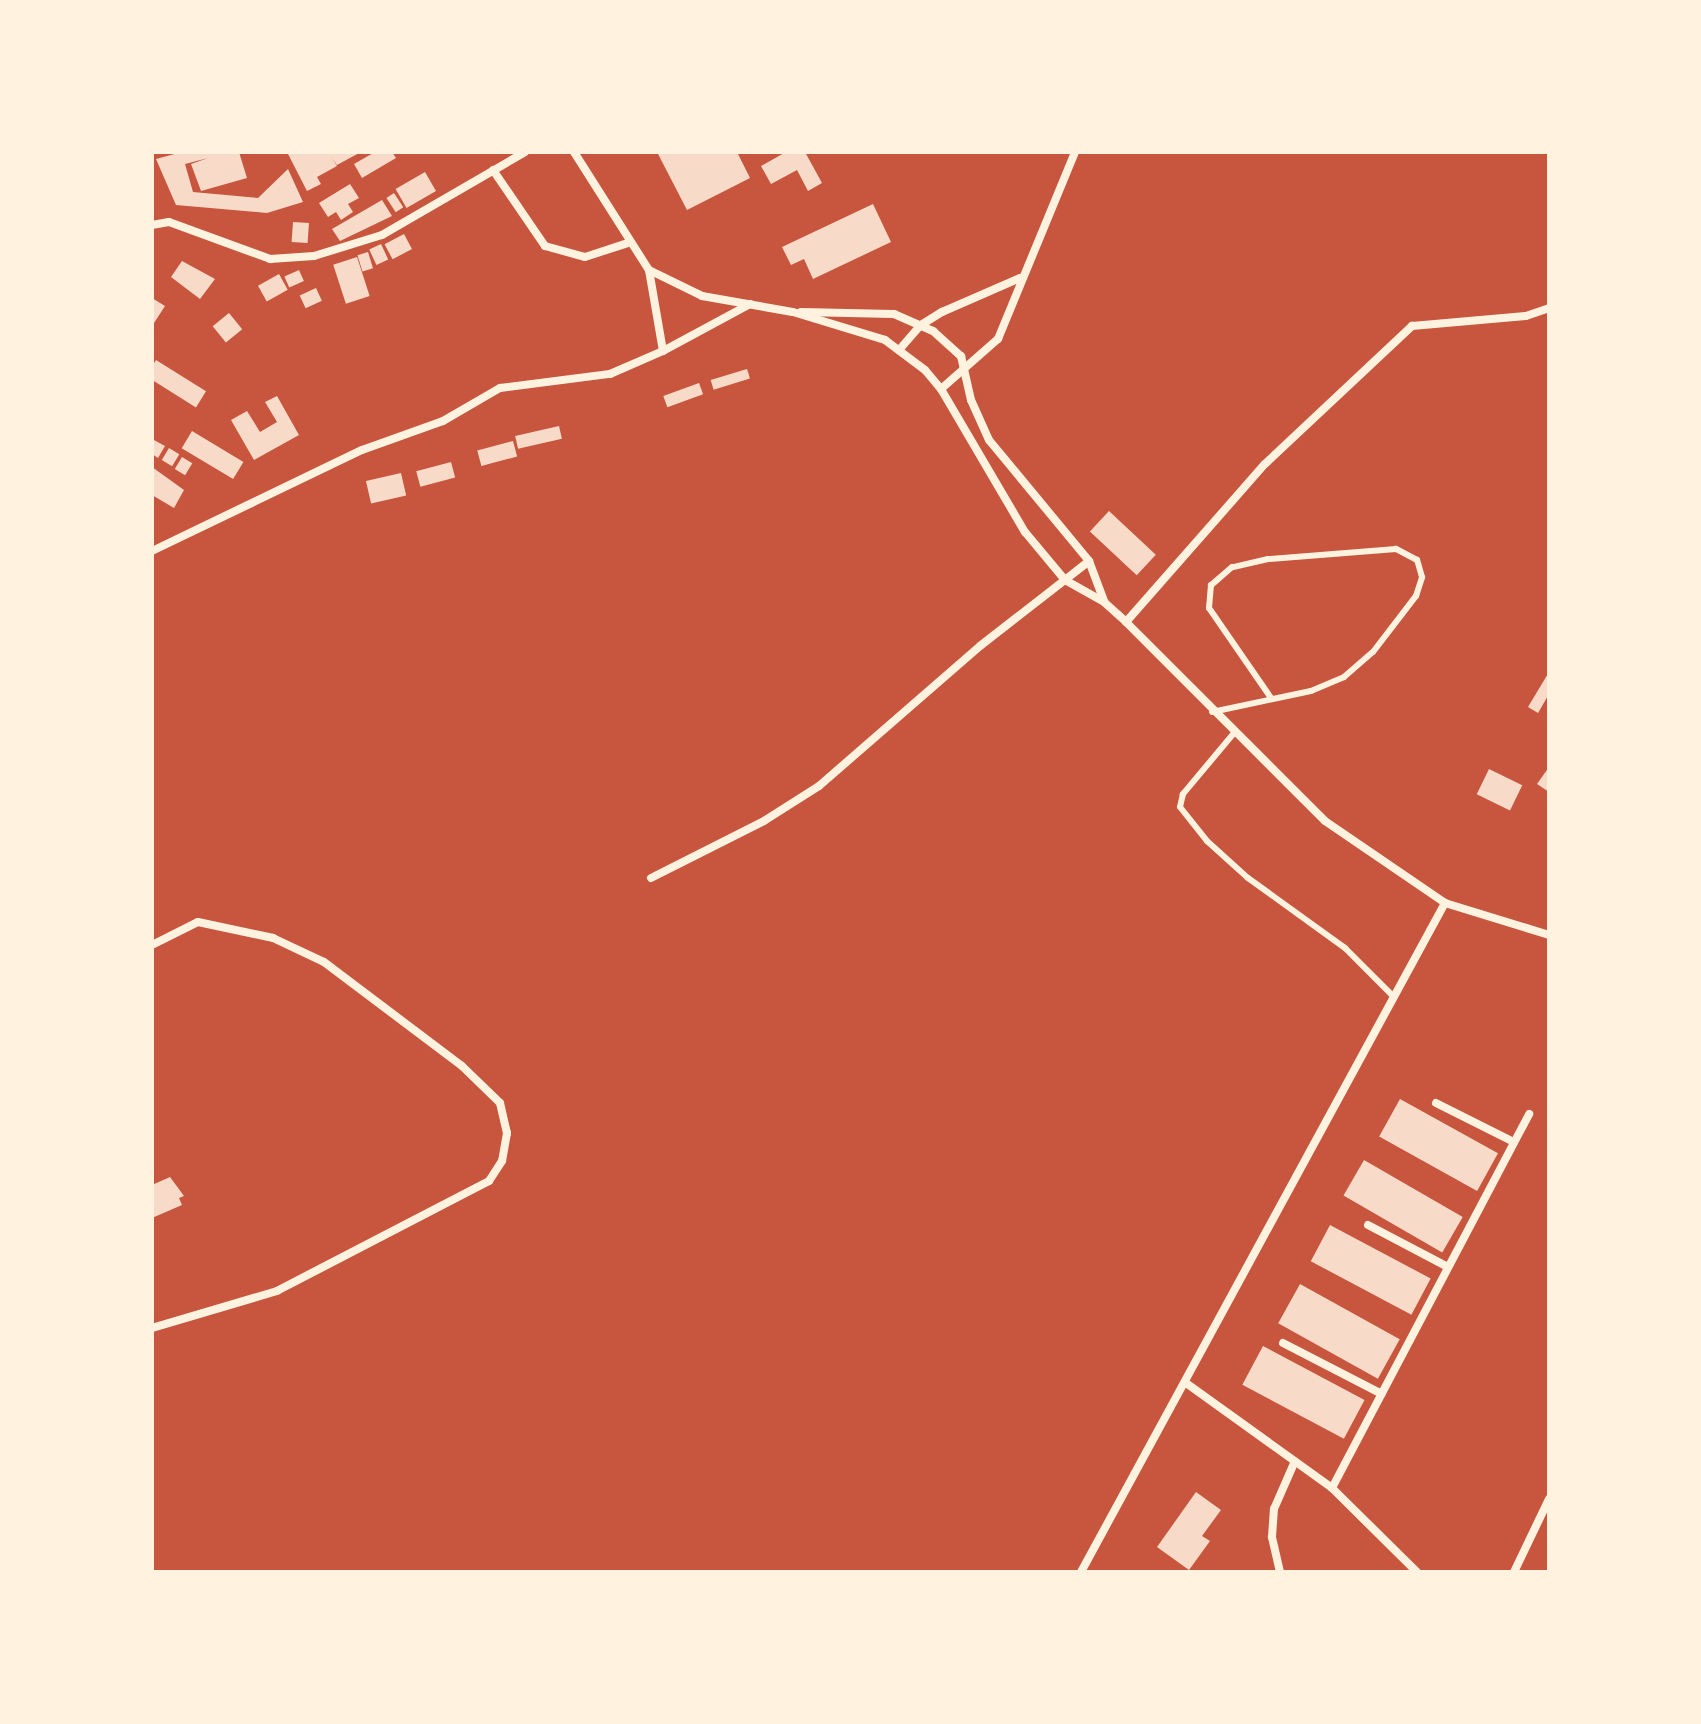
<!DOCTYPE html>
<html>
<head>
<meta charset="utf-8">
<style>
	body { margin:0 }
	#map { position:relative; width:1701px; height:1724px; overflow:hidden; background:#c8553d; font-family:Barlow,sans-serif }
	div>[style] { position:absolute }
	.building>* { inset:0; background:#f7dbc8; transform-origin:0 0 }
	.service>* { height:6px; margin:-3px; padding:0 3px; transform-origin:3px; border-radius:3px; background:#fff3e0 }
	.minor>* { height:8px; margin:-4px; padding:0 4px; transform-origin:4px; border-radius:4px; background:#fff3e0 }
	span { translate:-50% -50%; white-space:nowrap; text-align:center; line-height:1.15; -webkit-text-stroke:7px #fff3e0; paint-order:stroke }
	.frame { position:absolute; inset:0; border:154px solid #fff3e0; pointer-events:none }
</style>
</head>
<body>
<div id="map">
	<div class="building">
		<i style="clip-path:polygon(182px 152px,239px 152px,247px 178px,201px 191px,191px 164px,208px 158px,185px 164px,193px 192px,258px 198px,288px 169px,303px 202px,267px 213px,176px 205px,156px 159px)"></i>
		<i style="clip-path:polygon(287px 152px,361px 152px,337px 165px,332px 158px,337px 166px,317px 177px,321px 184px,307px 191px)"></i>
		<i style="clip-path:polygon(375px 152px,392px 152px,396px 158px,362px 178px,354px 164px)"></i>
		<i style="clip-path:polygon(657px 152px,737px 152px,750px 178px,687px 210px)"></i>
		<i style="clip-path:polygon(786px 152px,805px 152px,822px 183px,808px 191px,797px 170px,771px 184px,761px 166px)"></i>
		<i style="left:425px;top:172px;width:22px;height:34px;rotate:60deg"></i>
		<i style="clip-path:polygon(350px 184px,359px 198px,348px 204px,353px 212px,341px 220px,336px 212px,328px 217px,319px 203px)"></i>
		<i style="left:394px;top:193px;width:17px;height:9px;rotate:57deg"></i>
		<i style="clip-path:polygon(382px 200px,392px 216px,340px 241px,332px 229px)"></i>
		<i style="clip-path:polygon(873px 204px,891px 242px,813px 279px,804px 259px,791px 265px,782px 247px)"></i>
		<i style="left:293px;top:222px;width:16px;height:20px;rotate:4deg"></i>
		<i style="left:404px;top:234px;width:17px;height:22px;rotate:62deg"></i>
		<i style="left:381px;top:244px;width:17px;height:13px;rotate:65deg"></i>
		<i style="left:368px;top:252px;width:17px;height:11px;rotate:73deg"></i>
		<i style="left:357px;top:257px;width:41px;height:25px;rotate:72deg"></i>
		<i style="clip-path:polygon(182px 261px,215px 279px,200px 299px,171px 277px)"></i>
		<i style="left:299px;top:270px;width:12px;height:16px;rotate:66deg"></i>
		<i style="left:279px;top:274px;width:18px;height:24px;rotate:61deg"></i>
		<i style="left:316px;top:288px;width:14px;height:18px;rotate:65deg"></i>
		<i style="clip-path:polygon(152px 298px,165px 306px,154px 323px,152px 321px)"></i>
		<i style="left:229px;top:313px;width:21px;height:21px;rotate:51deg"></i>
		<i style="left:156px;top:360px;width:59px;height:19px;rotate:32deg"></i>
		<i style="left:747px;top:369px;width:10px;height:38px;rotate:73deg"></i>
		<i style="left:699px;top:383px;width:12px;height:38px;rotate:70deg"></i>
		<i style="clip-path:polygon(277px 396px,299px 435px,254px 460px,231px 420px,247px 411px,260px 432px,277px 422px,265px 402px)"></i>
		<i style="left:559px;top:426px;width:13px;height:45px;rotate:77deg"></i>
		<i style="left:192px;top:431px;width:60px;height:20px;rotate:31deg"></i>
		<i style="clip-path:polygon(154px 440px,165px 446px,158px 458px,152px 454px)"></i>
		<i style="left:513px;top:441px;width:16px;height:37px;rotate:75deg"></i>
		<i style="left:169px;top:448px;width:12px;height:14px;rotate:31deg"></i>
		<i style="left:182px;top:457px;width:12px;height:14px;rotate:31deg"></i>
		<i style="left:451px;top:462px;width:16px;height:36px;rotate:75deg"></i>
		<i style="clip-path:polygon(152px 467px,184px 490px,174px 508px,152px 495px)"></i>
		<i style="left:401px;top:473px;width:23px;height:36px;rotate:77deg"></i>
		<i style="left:1109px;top:511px;width:64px;height:28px;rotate:43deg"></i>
		<i style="clip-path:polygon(1549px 672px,1549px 694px,1538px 713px,1528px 707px)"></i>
		<i style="clip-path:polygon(1549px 767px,1549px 792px,1537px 784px)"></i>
		<i style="left:1489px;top:769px;width:37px;height:28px;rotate:26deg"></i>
		<i style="left:1400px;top:1099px;width:112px;height:43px;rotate:29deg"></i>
		<i style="left:1364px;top:1160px;width:114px;height:41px;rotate:30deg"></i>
		<i style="clip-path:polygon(170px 1177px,184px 1196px,179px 1198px,182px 1205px,152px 1218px,152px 1185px)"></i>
		<i style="left:1330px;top:1225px;width:114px;height:41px;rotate:28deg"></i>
		<i style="left:1300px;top:1284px;width:114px;height:45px;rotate:29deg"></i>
		<i style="left:1263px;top:1346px;width:115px;height:44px;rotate:28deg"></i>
		<i style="clip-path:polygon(1196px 1492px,1221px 1510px,1202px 1536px,1210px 1541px,1189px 1570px,1157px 1547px)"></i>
	</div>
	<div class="service">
		<i style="left:1212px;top:712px;width:101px;rotate:-12deg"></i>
		<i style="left:1311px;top:691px;width:36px;rotate:-23deg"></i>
		<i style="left:1344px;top:677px;width:38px;rotate:-41deg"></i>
		<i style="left:1373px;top:652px;width:71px;rotate:-52.5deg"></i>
		<i style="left:1416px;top:596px;width:20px;rotate:-72deg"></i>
		<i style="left:1422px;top:577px;width:18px;rotate:-106deg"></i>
		<i style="left:1417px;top:560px;width:24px;rotate:-152deg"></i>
		<i style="left:1396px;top:549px;width:128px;rotate:175.5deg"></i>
		<i style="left:1268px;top:559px;width:37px;rotate:167deg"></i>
		<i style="left:1232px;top:567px;width:28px;rotate:139deg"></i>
		<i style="left:1211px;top:585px;width:23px;rotate:95deg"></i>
		<i style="left:1209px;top:608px;width:109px;rotate:55.4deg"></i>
		<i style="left:1234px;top:733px;width:80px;rotate:129.9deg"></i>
		<i style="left:1183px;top:794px;width:13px;rotate:103deg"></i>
		<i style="left:1180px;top:807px;width:43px;rotate:51.5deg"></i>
		<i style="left:1207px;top:841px;width:55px;rotate:42.1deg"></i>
		<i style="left:1248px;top:878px;width:120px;rotate:35.8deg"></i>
		<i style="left:1345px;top:948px;width:68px;rotate:45deg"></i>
	</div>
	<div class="minor">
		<i style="left:574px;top:152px;width:140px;rotate:57.6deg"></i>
		<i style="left:649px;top:270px;width:59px;rotate:26.1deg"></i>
		<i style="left:702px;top:296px;width:92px;rotate:10deg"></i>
		<i style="left:793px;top:312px;width:96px;rotate:16.9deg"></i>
		<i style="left:885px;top:340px;width:50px;rotate:36.9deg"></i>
		<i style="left:925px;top:370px;width:25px;rotate:50deg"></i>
		<i style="left:941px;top:389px;width:166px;rotate:59.6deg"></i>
		<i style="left:1025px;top:532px;width:62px;rotate:50.2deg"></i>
		<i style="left:1065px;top:580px;width:45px;rotate:29.4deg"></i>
		<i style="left:1104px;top:602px;width:30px;rotate:42deg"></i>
		<i style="left:1126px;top:622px;width:281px;rotate:45deg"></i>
		<i style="left:1325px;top:821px;width:145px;rotate:34.3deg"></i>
		<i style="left:1445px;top:903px;width:109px;rotate:17.1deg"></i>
		<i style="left:493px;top:170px;width:92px;rotate:55.6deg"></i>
		<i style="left:545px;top:246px;width:41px;rotate:15.4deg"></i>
		<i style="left:585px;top:257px;width:48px;rotate:-18.1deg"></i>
		<i style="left:152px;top:225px;width:17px;rotate:-10deg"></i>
		<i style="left:169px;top:222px;width:108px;rotate:20.1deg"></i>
		<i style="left:270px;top:259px;width:44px;rotate:-3.9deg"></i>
		<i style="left:314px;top:256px;width:71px;rotate:-17.2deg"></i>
		<i style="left:382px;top:235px;width:165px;rotate:-30.1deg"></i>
		<i style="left:801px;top:312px;width:93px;rotate:1.2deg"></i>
		<i style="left:894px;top:314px;width:43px;rotate:23.6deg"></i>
		<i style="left:933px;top:331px;width:38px;rotate:42deg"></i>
		<i style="left:961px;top:356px;width:45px;rotate:77.2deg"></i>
		<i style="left:971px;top:400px;width:44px;rotate:65.8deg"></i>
		<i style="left:989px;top:440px;width:157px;rotate:50.4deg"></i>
		<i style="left:1089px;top:561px;width:43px;rotate:69.4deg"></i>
		<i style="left:899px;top:350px;width:33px;rotate:-49deg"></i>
		<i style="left:921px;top:325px;width:25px;rotate:-32deg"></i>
		<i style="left:942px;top:312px;width:85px;rotate:-23.6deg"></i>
		<i style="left:663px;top:351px;width:99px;rotate:-28.4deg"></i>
		<i style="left:941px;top:389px;width:76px;rotate:-41.3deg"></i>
		<i style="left:998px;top:339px;width:202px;rotate:-67.6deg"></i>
		<i style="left:152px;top:551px;width:233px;rotate:-25.7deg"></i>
		<i style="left:362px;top:450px;width:86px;rotate:-19.7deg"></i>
		<i style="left:443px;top:421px;width:66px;rotate:-30.1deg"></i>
		<i style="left:500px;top:388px;width:111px;rotate:-7.3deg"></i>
		<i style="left:610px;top:374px;width:58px;rotate:-23.5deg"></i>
		<i style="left:663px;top:351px;width:82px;rotate:-99.8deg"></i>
		<i style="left:1126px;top:622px;width:210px;rotate:-48.7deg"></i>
		<i style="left:1265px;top:464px;width:202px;rotate:-43.2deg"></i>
		<i style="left:1412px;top:326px;width:114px;rotate:-5deg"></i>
		<i style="left:1526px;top:316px;width:24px;rotate:-19deg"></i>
		<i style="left:651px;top:878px;width:127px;rotate:-26.8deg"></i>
		<i style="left:764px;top:821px;width:65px;rotate:-32.5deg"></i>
		<i style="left:819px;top:786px;width:213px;rotate:-41deg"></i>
		<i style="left:980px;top:646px;width:138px;rotate:-37.9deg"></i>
		<i style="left:152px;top:945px;width:51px;rotate:-26.6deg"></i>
		<i style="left:198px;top:922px;width:77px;rotate:12deg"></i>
		<i style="left:273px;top:938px;width:56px;rotate:25.2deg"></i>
		<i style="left:324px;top:962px;width:173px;rotate:37deg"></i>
		<i style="left:462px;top:1066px;width:53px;rotate:44.2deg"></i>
		<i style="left:500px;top:1103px;width:31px;rotate:77deg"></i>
		<i style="left:507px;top:1133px;width:28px;rotate:100deg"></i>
		<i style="left:502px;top:1161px;width:24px;rotate:123deg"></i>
		<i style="left:489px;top:1181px;width:239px;rotate:152.6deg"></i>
		<i style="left:277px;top:1291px;width:130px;rotate:163.5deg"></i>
		<i style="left:1436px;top:1103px;width:87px;rotate:26.6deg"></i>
		<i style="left:1368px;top:1225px;width:90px;rotate:27.7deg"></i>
		<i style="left:1283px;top:1343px;width:111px;rotate:27.3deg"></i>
		<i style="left:1186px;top:1383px;width:180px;rotate:35.7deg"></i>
		<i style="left:1332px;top:1488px;width:120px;rotate:44.7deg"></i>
		<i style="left:1332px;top:1488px;width:423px;rotate:-62.2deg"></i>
		<i style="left:1081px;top:1572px;width:762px;rotate:-61.45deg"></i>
		<i style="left:1280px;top:1572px;width:36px;rotate:-103deg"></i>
		<i style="left:1272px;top:1537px;width:28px;rotate:-86deg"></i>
		<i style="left:1274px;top:1509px;width:52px;rotate:-66.4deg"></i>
		<i style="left:1514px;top:1572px;width:81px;rotate:-64.4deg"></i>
	</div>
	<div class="frame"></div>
</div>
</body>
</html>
